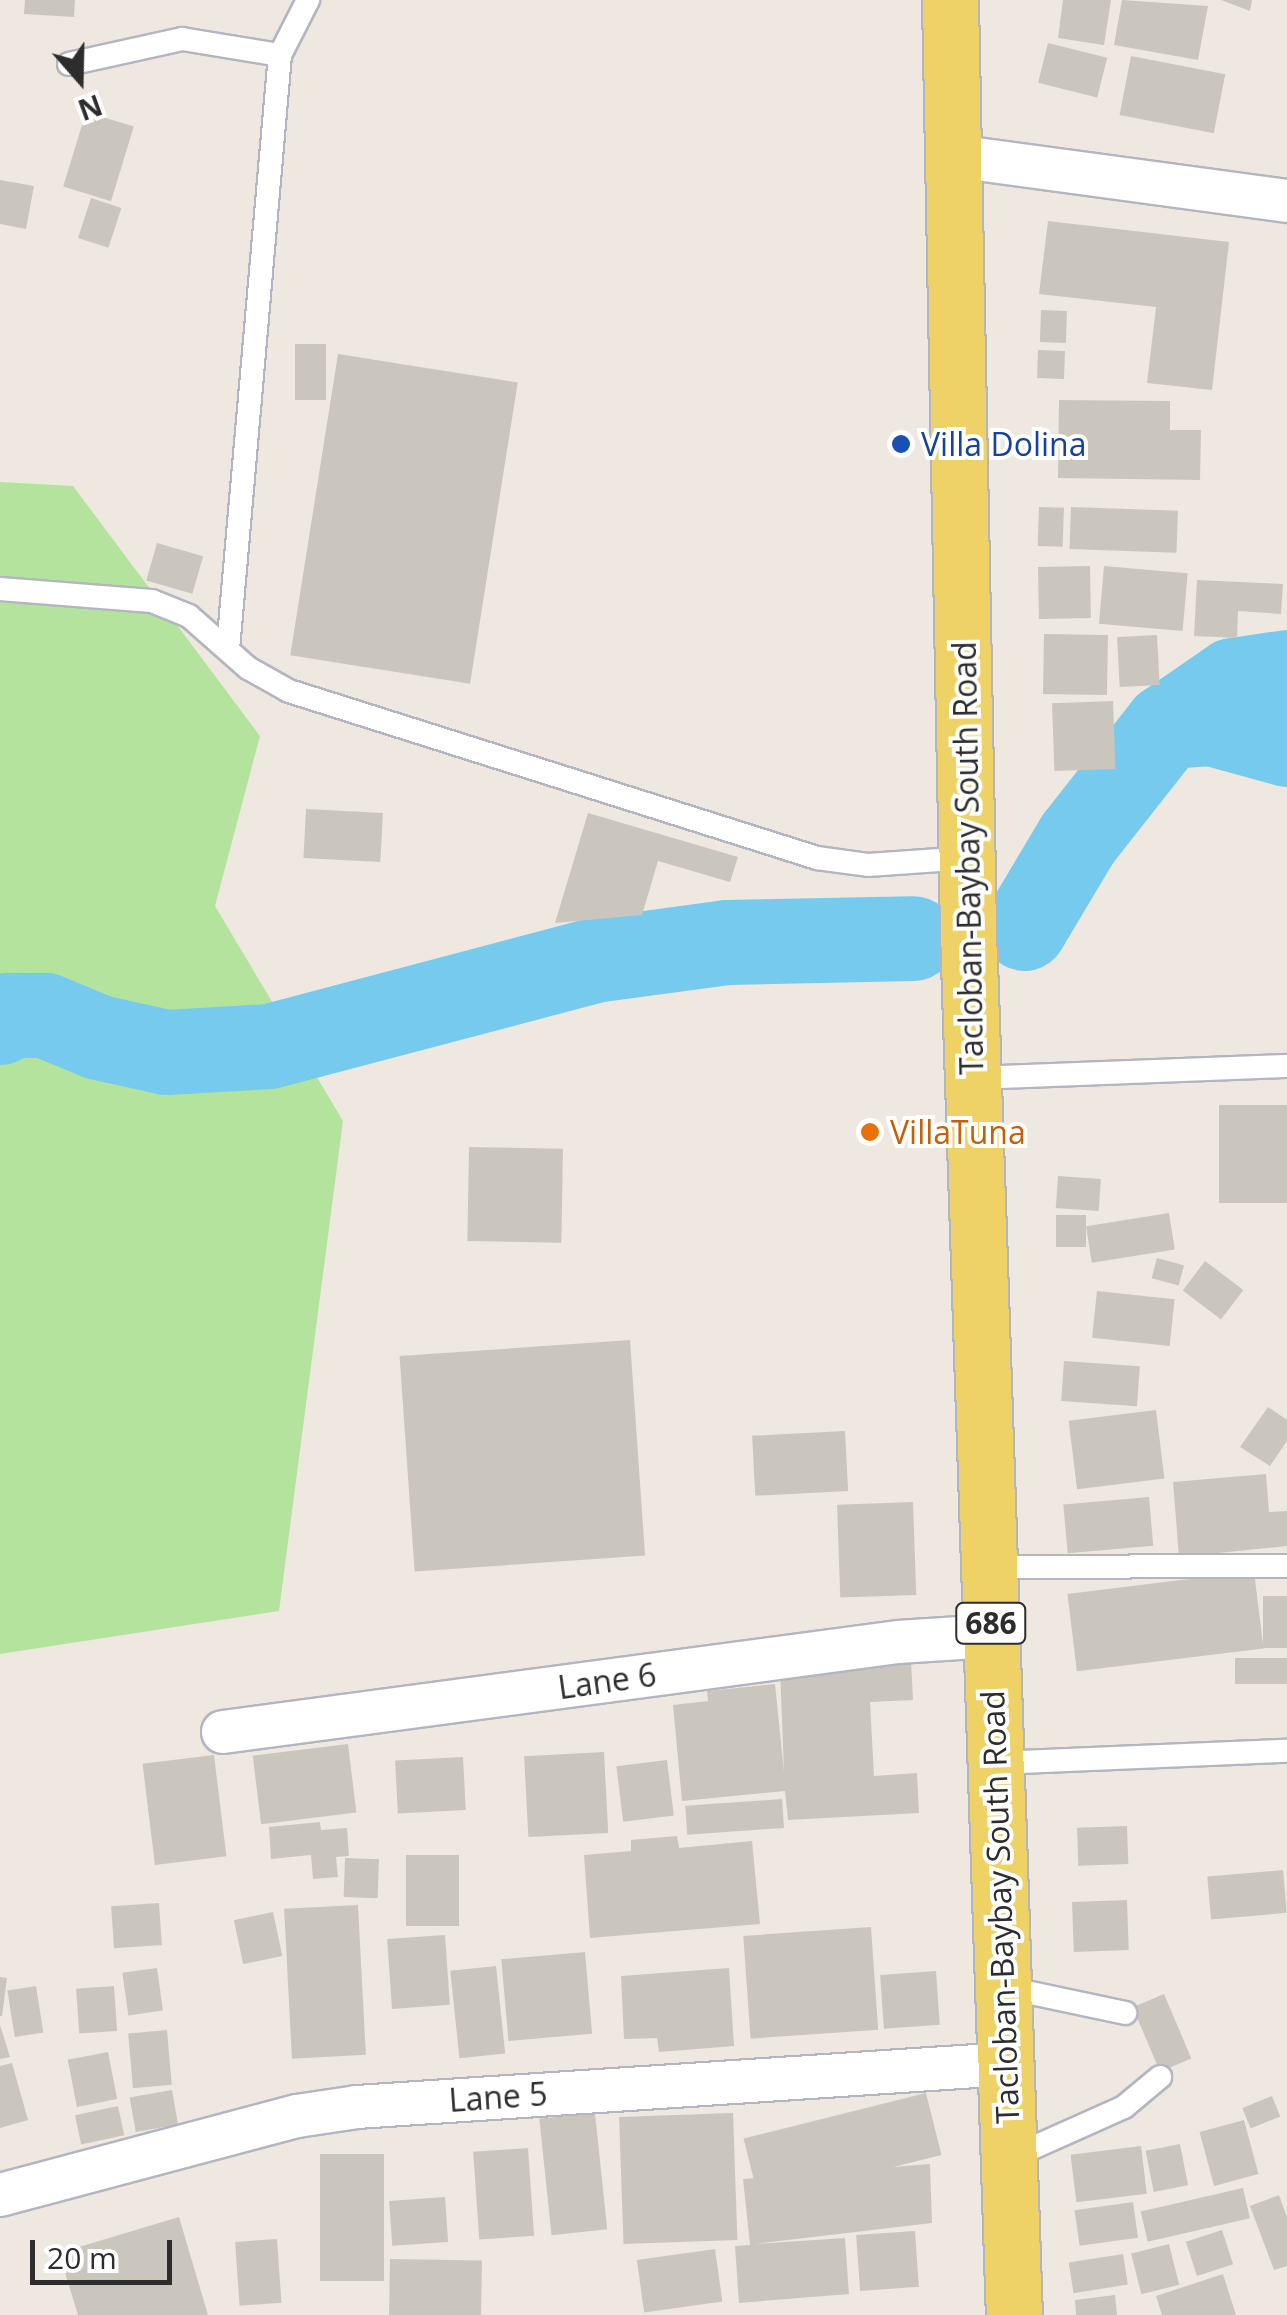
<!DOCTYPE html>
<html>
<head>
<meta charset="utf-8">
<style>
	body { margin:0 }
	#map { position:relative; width:1287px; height:2315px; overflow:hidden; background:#eee8e0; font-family:"Open Sans",sans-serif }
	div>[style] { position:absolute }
	.green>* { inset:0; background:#b4e39e }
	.river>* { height:85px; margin:-42.5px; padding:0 42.5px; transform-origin:42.5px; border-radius:42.5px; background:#76caed }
	.building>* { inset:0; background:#cac6be; transform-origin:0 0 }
	.roads { filter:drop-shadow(2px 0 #b3b6c0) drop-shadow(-2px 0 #b3b6c0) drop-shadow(0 2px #b3b6c0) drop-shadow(0 -2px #b3b6c0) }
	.lane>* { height:22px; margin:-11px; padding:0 11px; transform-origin:11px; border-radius:11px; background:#fff }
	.street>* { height:42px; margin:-21px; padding:0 21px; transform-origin:21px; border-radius:21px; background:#fff }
	.primary>* { height:55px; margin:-27.5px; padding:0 27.5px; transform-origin:27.5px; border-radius:27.5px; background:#eed265 }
	.dots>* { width:28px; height:28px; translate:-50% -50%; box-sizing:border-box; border:5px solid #fff; border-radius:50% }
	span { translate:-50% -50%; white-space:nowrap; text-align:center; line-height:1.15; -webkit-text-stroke:8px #fff; paint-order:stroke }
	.shield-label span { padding:2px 8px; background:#fff; border:2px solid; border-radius:8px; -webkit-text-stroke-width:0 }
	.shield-label { font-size:30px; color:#2d2d2d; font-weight:700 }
	.transit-label { font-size:32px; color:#164399 }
	.left { translate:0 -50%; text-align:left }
	.street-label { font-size:32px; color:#2d2d2d }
	.food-label { font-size:32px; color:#c56008 }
	.north { position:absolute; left:30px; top:30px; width:100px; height:100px; -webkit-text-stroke:8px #fff; paint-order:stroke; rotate:160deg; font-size:28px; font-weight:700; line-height:40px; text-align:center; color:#2d2d2d }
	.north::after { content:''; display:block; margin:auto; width:35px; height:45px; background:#2d2d2d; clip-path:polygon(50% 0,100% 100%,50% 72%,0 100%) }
	.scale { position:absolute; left:30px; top:2240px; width:142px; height:45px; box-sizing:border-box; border:5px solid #2d2d2d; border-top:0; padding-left:12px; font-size:30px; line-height:35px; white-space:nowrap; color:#2d2d2d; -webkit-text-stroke:8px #fff; paint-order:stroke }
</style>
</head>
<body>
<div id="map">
	<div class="green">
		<i style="clip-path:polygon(0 482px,73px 486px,260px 736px,215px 906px,343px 1121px,279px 1611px,0 1654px)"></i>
	</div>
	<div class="river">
		<i style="left:1166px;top:726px;width:45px;rotate:-3.8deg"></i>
		<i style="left:1211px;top:723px;width:79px;rotate:15.4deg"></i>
		<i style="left:1024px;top:928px;width:104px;rotate:-59.2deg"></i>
		<i style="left:1077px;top:839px;width:144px;rotate:-51.8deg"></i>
		<i style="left:1166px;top:726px;width:81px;rotate:-34.5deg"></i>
		<i style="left:1233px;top:680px;width:55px;rotate:-8.4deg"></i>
		<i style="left:0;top:1022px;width:11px;rotate:-41deg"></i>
		<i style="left:8px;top:1015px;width:37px"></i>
		<i style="left:45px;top:1015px;width:57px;rotate:22.5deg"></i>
		<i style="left:98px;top:1037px;width:70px;rotate:12.4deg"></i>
		<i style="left:166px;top:1052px;width:103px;rotate:-3.3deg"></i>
		<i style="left:269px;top:1046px;width:336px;rotate:-14.8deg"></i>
		<i style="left:594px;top:960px;width:135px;rotate:-7.7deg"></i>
		<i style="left:728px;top:942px;width:185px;rotate:-1.2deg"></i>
	</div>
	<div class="building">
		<i style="clip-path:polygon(25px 0,75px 0,74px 17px,24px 14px)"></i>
		<i style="clip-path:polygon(1063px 0,1111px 0,1104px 45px,1058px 38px)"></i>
		<i style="clip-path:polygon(1122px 0,1208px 6px,1198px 60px,1114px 45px)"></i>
		<i style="clip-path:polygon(1221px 0,1252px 0,1250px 11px)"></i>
		<i style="left:1048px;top:43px;width:61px;height:41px;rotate:14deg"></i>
		<i style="left:1131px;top:56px;width:96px;height:60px;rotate:11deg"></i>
		<i style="left:86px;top:112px;width:50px;height:78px;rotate:17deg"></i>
		<i style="clip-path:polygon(0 180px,34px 186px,26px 229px,0 224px)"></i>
		<i style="left:91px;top:198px;width:32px;height:42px;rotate:18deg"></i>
		<i style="clip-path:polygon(1048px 221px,1229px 242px,1212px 390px,1147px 383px,1156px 307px,1039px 294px)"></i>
		<i style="left:1041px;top:310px;width:26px;height:32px;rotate:2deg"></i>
		<i style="left:295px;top:344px;width:31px;height:56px"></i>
		<i style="left:1038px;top:350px;width:27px;height:28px;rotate:2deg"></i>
		<i style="left:338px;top:354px;width:182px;height:305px;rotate:9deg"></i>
		<i style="clip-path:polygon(1059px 400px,1170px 401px,1170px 430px,1201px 430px,1200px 480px,1058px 478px)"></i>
		<i style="left:1039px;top:507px;width:25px;height:39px;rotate:2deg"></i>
		<i style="left:1071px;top:507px;width:107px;height:42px;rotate:2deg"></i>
		<i style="left:157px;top:543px;width:48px;height:39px;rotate:16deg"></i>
		<i style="left:1090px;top:566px;width:52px;height:52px;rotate:89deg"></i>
		<i style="left:1104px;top:566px;width:84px;height:58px;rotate:5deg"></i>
		<i style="clip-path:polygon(1197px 580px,1283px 584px,1281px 614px,1238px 611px,1237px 638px,1194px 636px)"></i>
		<i style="left:1044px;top:634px;width:64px;height:60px;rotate:1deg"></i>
		<i style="left:1157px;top:635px;width:50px;height:40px;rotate:87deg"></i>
		<i style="left:1113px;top:701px;width:68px;height:61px;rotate:88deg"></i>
		<i style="left:306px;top:809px;width:77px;height:49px;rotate:3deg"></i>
		<i style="clip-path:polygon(588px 813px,738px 857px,730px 882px,658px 861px,642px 915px,555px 923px)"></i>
		<i style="left:1287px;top:1105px;width:98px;height:68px;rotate:90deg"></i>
		<i style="left:469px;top:1147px;width:94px;height:94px;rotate:1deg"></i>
		<i style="left:1058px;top:1176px;width:43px;height:32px;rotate:4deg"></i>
		<i style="left:1169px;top:1213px;width:37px;height:84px;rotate:81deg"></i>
		<i style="left:1056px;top:1215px;width:30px;height:32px"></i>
		<i style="left:1157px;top:1258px;width:28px;height:21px;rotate:15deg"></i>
		<i style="left:1205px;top:1261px;width:48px;height:37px;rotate:37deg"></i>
		<i style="left:1097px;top:1291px;width:78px;height:47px;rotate:6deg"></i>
		<i style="left:630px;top:1340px;width:216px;height:231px;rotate:86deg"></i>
		<i style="left:1064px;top:1361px;width:76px;height:40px;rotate:4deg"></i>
		<i style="clip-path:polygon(1268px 1407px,1287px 1420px,1287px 1441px,1270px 1466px,1240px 1447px)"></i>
		<i style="left:1156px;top:1410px;width:69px;height:88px;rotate:83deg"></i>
		<i style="left:845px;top:1431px;width:60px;height:93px;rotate:87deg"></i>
		<i style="clip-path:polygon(1266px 1474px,1269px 1512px,1287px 1511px,1287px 1546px,1179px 1557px,1173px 1482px)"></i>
		<i style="left:1149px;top:1497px;width:49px;height:86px;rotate:85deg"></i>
		<i style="left:913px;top:1502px;width:93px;height:76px;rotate:88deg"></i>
		<i style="left:1254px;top:1571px;width:78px;height:188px;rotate:83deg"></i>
		<i style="left:1263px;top:1596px;width:24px;height:52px"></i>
		<i style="left:1287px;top:1658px;width:26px;height:52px;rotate:90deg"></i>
		<i style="clip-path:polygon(911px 1661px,913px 1700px,870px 1702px,874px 1776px,917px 1773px,919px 1813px,788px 1820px,785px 1791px,682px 1801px,673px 1705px,708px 1701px,707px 1691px,775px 1684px,784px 1772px,780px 1668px)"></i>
		<i style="left:348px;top:1744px;width:69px;height:96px;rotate:83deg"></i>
		<i style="left:604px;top:1752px;width:81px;height:80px;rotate:87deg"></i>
		<i style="left:214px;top:1755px;width:102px;height:72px;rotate:83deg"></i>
		<i style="left:463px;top:1757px;width:53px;height:68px;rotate:87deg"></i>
		<i style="left:667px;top:1760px;width:56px;height:51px;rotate:83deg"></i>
		<i style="left:782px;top:1799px;width:29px;height:97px;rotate:86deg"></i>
		<i style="clip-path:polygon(320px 1822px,321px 1830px,347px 1828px,349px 1856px,336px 1857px,338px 1877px,313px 1879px,311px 1855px,271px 1859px,269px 1827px)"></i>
		<i style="left:1127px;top:1826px;width:38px;height:50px;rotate:88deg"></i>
		<i style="clip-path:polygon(677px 1836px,679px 1848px,752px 1841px,760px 1924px,590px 1938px,584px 1855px,631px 1851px,631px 1840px)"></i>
		<i style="left:406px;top:1855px;width:53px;height:71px"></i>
		<i style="left:345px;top:1858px;width:34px;height:39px;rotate:2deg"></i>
		<i style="left:1283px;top:1870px;width:43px;height:76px;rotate:85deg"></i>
		<i style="left:1127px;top:1900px;width:50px;height:55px;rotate:88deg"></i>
		<i style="left:159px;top:1903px;width:42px;height:48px;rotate:86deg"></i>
		<i style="left:358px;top:1905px;width:150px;height:74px;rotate:87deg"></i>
		<i style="left:273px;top:1912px;width:45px;height:40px;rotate:78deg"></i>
		<i style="left:871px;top:1927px;width:103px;height:128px;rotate:86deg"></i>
		<i style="left:445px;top:1935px;width:70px;height:58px;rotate:86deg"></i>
		<i style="left:585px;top:1952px;width:82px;height:84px;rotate:85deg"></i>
		<i style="left:496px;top:1966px;width:88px;height:46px;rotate:84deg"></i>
		<i style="left:157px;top:1968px;width:43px;height:35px;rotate:82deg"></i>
		<i style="clip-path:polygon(729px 1968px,734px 2046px,659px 2052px,657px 2038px,624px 2039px,621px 1976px)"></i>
		<i style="left:936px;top:1971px;width:54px;height:56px;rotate:86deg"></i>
		<i style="clip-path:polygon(0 1977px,7px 1978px,2px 2016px,0 2016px)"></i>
		<i style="left:36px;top:1986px;width:47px;height:29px;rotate:81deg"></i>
		<i style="left:114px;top:1986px;width:45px;height:38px;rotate:86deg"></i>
		<i style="left:1164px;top:1994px;width:70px;height:34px;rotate:67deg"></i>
		<i style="clip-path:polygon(0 2025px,10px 2057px,0 2059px)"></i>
		<i style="left:167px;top:2030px;width:55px;height:39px;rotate:85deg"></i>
		<i style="left:108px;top:2052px;width:48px;height:41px;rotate:79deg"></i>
		<i style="clip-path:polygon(12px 2063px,28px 2120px,0 2128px,0 2066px)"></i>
		<i style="left:172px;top:2090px;width:35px;height:43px;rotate:80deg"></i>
		<i style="left:926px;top:2093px;width:64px;height:188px;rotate:76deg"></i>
		<i style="left:1272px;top:2096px;width:22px;height:32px;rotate:68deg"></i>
		<i style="left:118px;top:2106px;width:30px;height:44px;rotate:78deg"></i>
		<i style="left:595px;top:2113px;width:117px;height:56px;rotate:84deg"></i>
		<i style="left:733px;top:2113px;width:127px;height:114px;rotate:88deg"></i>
		<i style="left:1244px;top:2120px;width:56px;height:46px;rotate:75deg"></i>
		<i style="left:1180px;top:2144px;width:42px;height:35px;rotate:79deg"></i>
		<i style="left:1141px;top:2146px;width:48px;height:71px;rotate:83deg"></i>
		<i style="left:528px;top:2148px;width:88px;height:55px;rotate:86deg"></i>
		<i style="left:384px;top:2154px;width:127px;height:64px;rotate:90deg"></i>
		<i style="clip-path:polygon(930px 2164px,932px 2223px,754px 2244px,845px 2238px,849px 2294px,739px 2303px,735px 2246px,750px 2245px,743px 2179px)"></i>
		<i style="left:1243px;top:2188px;width:31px;height:105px;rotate:77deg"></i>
		<i style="clip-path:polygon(1279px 2195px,1287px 2217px,1287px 2266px,1274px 2270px,1250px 2206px)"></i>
		<i style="left:445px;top:2197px;width:45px;height:56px;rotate:86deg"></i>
		<i style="left:1133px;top:2202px;width:36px;height:59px;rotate:82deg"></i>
		<i style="clip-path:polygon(179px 2217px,208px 2315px,78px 2315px,59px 2253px)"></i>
		<i style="left:1222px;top:2230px;width:36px;height:38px;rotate:72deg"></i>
		<i style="left:915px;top:2231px;width:56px;height:59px;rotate:86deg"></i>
		<i style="left:277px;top:2239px;width:64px;height:42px;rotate:86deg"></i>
		<i style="left:1169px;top:2244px;width:42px;height:39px;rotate:76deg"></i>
		<i style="left:715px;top:2249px;width:53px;height:79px;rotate:82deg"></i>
		<i style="left:1123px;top:2254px;width:31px;height:55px;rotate:81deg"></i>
		<i style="left:390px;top:2259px;width:92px;height:56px;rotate:1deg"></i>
		<i style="clip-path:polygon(1223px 2274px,1236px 2315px,1162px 2315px,1156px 2296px)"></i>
		<i style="clip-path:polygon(1115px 2295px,1117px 2315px,1076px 2315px,1075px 2300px)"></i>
	</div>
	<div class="roads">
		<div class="lane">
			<i style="left:69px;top:64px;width:116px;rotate:-12.5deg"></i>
			<i style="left:182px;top:39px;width:99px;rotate:9.3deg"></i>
			<i style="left:0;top:589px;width:152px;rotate:4.5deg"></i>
			<i style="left:152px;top:601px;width:40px;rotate:22deg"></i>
			<i style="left:189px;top:616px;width:79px;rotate:41.4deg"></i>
			<i style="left:248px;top:668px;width:47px;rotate:29.3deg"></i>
			<i style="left:289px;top:691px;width:554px;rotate:17.55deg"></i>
			<i style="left:817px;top:858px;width:51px;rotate:7.8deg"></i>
			<i style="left:868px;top:865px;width:100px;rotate:-4deg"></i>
			<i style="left:228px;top:649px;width:596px;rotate:-85deg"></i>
			<i style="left:280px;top:55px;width:62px;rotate:-63deg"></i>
			<i style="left:973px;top:1078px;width:314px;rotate:-2.2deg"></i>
			<i style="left:989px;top:1567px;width:298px;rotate:-0.2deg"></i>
			<i style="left:996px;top:1763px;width:291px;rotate:-2.4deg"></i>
			<i style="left:1003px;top:1987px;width:125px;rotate:12deg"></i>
			<i style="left:1010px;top:2158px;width:125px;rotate:-24.1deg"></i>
			<i style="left:1124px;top:2107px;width:47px;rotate:-39.8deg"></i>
		</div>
		<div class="street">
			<i style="left:955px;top:156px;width:335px;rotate:7.7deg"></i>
			<i style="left:223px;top:1732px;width:681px;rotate:-7.59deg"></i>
			<i style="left:898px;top:1642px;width:93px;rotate:-3.7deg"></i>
			<i style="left:0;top:2195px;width:307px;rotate:-14.9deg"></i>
			<i style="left:297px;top:2116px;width:61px;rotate:-8.5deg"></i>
			<i style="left:357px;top:2107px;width:650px;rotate:-3.79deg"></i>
		</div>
		<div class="primary">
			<i style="left:950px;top:0;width:931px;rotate:88.89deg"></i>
			<i style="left:968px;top:931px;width:1385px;rotate:88.1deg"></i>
		</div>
	</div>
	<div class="dots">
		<i style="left:901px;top:444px;background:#1a4fb4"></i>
		<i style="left:870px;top:1132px;background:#e8710a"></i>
	</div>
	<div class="shield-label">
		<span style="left:991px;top:1623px">686</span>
	</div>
	<div class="transit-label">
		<span class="left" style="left:921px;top:444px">Villa Dolina</span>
	</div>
	<div class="street-label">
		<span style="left:968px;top:858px;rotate:-91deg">Tacloban-Baybay South Road</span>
		<span style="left:607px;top:1681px;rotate:-8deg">Lane 6</span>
		<span style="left:1000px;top:1907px;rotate:-92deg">Tacloban-Baybay South Road</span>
		<span style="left:498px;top:2097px;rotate:-4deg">Lane 5</span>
	</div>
	<div class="food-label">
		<span class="left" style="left:890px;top:1132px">VillaTuna</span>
	</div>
	<div class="north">N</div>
	<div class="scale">20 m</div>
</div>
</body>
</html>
